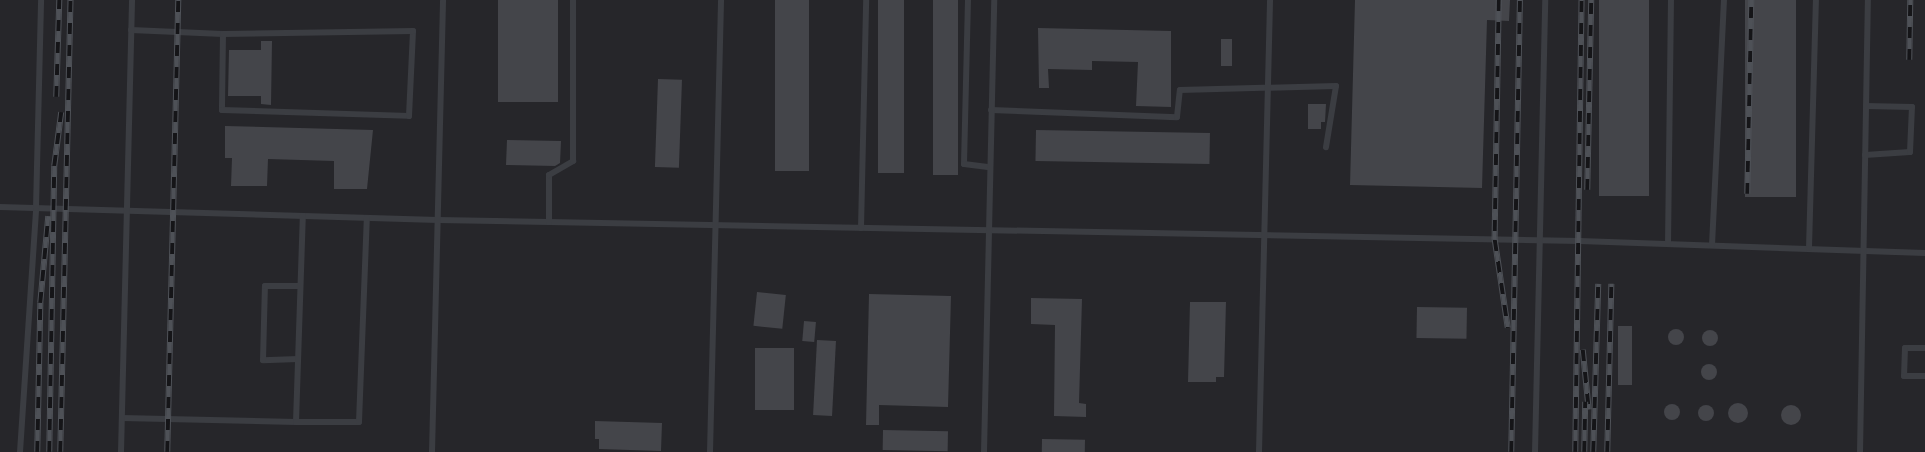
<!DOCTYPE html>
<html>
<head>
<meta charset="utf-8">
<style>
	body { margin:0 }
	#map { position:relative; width:1925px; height:452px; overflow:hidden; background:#1a1a1d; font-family:"Source Sans 3",sans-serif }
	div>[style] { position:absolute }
	.built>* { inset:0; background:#26262a; transform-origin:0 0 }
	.building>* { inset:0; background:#44454a; transform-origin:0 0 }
	.round { border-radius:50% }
	.lane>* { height:6px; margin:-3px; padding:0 3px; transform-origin:3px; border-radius:3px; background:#3b3d42 }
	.rail>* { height:5.5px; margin-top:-2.75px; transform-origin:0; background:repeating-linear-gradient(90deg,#151518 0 11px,#4e5157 0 22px); box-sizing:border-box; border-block:1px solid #4e5157 }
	span { translate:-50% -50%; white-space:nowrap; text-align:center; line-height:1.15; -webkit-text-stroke:4px #151518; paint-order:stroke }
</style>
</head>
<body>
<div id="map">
	<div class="built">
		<i style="left:0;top:0;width:1925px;height:452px"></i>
	</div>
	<div class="building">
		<i style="left:498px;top:0;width:60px;height:102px"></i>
		<i style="left:775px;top:0;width:34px;height:171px"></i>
		<i style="left:878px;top:0;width:26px;height:173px"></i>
		<i style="left:933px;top:0;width:25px;height:175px"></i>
		<i style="clip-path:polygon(1355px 0,1510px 0,1509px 21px,1487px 20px,1482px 188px,1350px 185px)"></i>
		<i style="left:1599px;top:0;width:50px;height:196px"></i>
		<i style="left:1745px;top:0;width:51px;height:197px"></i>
		<i style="clip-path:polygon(1038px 28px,1171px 31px,1171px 107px,1136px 106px,1138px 62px,1092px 61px,1092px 70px,1048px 69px,1049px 88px,1039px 88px)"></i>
		<i style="left:1221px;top:39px;width:11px;height:27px"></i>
		<i style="clip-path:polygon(261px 41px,272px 41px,271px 105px,261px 104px,261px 96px,228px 96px,229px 50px,261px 50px)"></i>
		<i style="left:658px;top:79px;width:24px;height:88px;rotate:2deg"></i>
		<i style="clip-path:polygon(1308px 104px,1326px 104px,1325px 122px,1321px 122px,1321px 129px,1308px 129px)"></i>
		<i style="clip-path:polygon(225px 126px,373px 130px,367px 189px,334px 189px,334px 161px,268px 159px,267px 186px,231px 186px,232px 158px,225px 158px)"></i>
		<i style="left:1036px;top:130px;width:174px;height:31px;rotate:1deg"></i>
		<i style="clip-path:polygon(507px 140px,561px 141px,560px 163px,555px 166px,506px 165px)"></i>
		<i style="left:757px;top:292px;width:29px;height:34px;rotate:6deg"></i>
		<i style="clip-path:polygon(869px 294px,951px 296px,948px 407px,879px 405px,879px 425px,866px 425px)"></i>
		<i style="clip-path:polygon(1031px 298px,1082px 299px,1079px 403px,1086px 404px,1086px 417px,1054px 416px,1055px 325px,1031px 324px)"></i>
		<i style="clip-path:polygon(1190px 302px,1226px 302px,1224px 377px,1216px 377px,1216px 382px,1188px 382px)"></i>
		<i style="left:1417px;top:307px;width:50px;height:31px;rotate:1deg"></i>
		<i style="left:804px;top:321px;width:12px;height:20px;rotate:5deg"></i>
		<i style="left:1618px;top:326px;width:14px;height:59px"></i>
		<i class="round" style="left:1668px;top:329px;width:16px;height:16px"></i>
		<i class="round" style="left:1702px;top:330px;width:16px;height:16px"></i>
		<i style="left:817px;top:340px;width:19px;height:75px;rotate:3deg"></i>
		<i style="left:755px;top:348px;width:39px;height:62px"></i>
		<i class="round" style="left:1701px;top:364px;width:16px;height:16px"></i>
		<i class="round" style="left:1728px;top:403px;width:20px;height:20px"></i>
		<i class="round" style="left:1664px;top:404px;width:16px;height:16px"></i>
		<i class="round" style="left:1781px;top:405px;width:20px;height:20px"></i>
		<i class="round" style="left:1698px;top:405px;width:16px;height:16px"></i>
		<i style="clip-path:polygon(595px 421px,662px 423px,661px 451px,599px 449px,599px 439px,595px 439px)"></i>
		<i style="left:883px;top:430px;width:65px;height:20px;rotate:1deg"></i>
		<i style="left:1042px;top:439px;width:43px;height:13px;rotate:1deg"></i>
	</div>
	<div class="lane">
		<i style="left:968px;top:0;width:164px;rotate:91.4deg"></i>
		<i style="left:964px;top:164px;width:26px;rotate:7deg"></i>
		<i style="left:131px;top:30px;width:92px;rotate:2.5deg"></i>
		<i style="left:223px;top:34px;width:76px;rotate:90.8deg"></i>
		<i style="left:222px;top:110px;width:187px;rotate:1.8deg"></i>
		<i style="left:409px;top:116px;width:85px;rotate:-87.3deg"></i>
		<i style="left:413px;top:31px;width:190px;rotate:179.1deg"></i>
		<i style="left:991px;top:110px;width:186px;rotate:2.2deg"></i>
		<i style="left:1177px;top:117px;width:27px;rotate:-84deg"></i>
		<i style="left:1180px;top:90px;width:156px;rotate:-1.5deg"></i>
		<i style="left:1336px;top:86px;width:62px;rotate:99.3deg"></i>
		<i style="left:1865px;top:155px;width:45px;rotate:-3.8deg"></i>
		<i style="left:1910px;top:152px;width:45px;rotate:-87.5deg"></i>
		<i style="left:1912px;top:107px;width:46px;rotate:-178.8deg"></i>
		<i style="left:0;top:207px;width:438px;rotate:1.7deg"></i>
		<i style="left:438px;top:220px;width:1142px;rotate:1.05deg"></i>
		<i style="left:1580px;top:241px;width:345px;rotate:2deg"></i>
		<i style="left:549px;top:222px;width:47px;rotate:-90deg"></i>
		<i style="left:549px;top:175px;width:28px;rotate:-30deg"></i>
		<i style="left:573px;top:161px;width:161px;rotate:-90deg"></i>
		<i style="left:861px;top:228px;width:228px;rotate:-88.7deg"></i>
		<i style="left:1668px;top:244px;width:244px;rotate:-89.3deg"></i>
		<i style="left:1712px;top:245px;width:245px;rotate:-87.2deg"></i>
		<i style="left:1809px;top:248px;width:248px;rotate:-88.4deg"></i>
		<i style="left:1925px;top:348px;width:20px;rotate:180deg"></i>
		<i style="left:1905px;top:348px;width:28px;rotate:92deg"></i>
		<i style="left:1904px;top:376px;width:21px"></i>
		<i style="left:298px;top:359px;width:35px;rotate:178deg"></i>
		<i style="left:263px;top:360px;width:74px;rotate:-88.5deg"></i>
		<i style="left:265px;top:286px;width:35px"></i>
		<i style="left:122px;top:418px;width:174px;rotate:1.3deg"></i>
		<i style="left:296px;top:422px;width:206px;rotate:-88.1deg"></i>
		<i style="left:296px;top:422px;width:63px"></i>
		<i style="left:359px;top:422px;width:204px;rotate:-87.8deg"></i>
		<i style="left:20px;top:452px;width:245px;rotate:-86.2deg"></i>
		<i style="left:36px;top:208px;width:208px;rotate:-88.6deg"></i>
		<i style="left:121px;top:452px;width:452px;rotate:-88.6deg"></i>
		<i style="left:432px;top:452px;width:452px;rotate:-88.6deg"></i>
		<i style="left:710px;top:452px;width:452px;rotate:-88.6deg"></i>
		<i style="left:984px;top:452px;width:452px;rotate:-88.7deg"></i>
		<i style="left:1259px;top:452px;width:452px;rotate:-88.6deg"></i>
		<i style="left:1535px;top:452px;width:452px;rotate:-88.7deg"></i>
		<i style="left:1860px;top:452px;width:452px;rotate:-89deg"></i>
	</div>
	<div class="rail">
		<i style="left:1499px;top:0;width:240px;rotate:91deg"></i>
		<i style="left:1495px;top:240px;width:89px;rotate:81.6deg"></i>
		<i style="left:1909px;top:60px;width:60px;rotate:-89deg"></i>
		<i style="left:56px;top:97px;width:97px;rotate:-88.2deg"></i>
		<i style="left:1587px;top:190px;width:190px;rotate:-88.8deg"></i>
		<i style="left:1747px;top:194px;width:194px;rotate:-88.8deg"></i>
		<i style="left:1583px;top:350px;width:60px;rotate:84.3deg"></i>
		<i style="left:37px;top:452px;width:149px;rotate:-88.8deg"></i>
		<i style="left:40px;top:303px;width:87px;rotate:-84.7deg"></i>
		<i style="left:49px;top:452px;width:286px;rotate:-89deg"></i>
		<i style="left:54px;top:166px;width:54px;rotate:-82.6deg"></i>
		<i style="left:60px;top:452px;width:452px;rotate:-88.7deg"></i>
		<i style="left:167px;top:452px;width:452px;rotate:-88.6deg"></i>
		<i style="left:1511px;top:452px;width:452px;rotate:-88.9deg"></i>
		<i style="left:1575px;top:452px;width:452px;rotate:-89.2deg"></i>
		<i style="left:1584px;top:452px;width:50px;rotate:-88.9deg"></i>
		<i style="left:1593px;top:452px;width:168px;rotate:-88.3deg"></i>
		<i style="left:1607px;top:452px;width:168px;rotate:-88.6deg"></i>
	</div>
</div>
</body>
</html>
